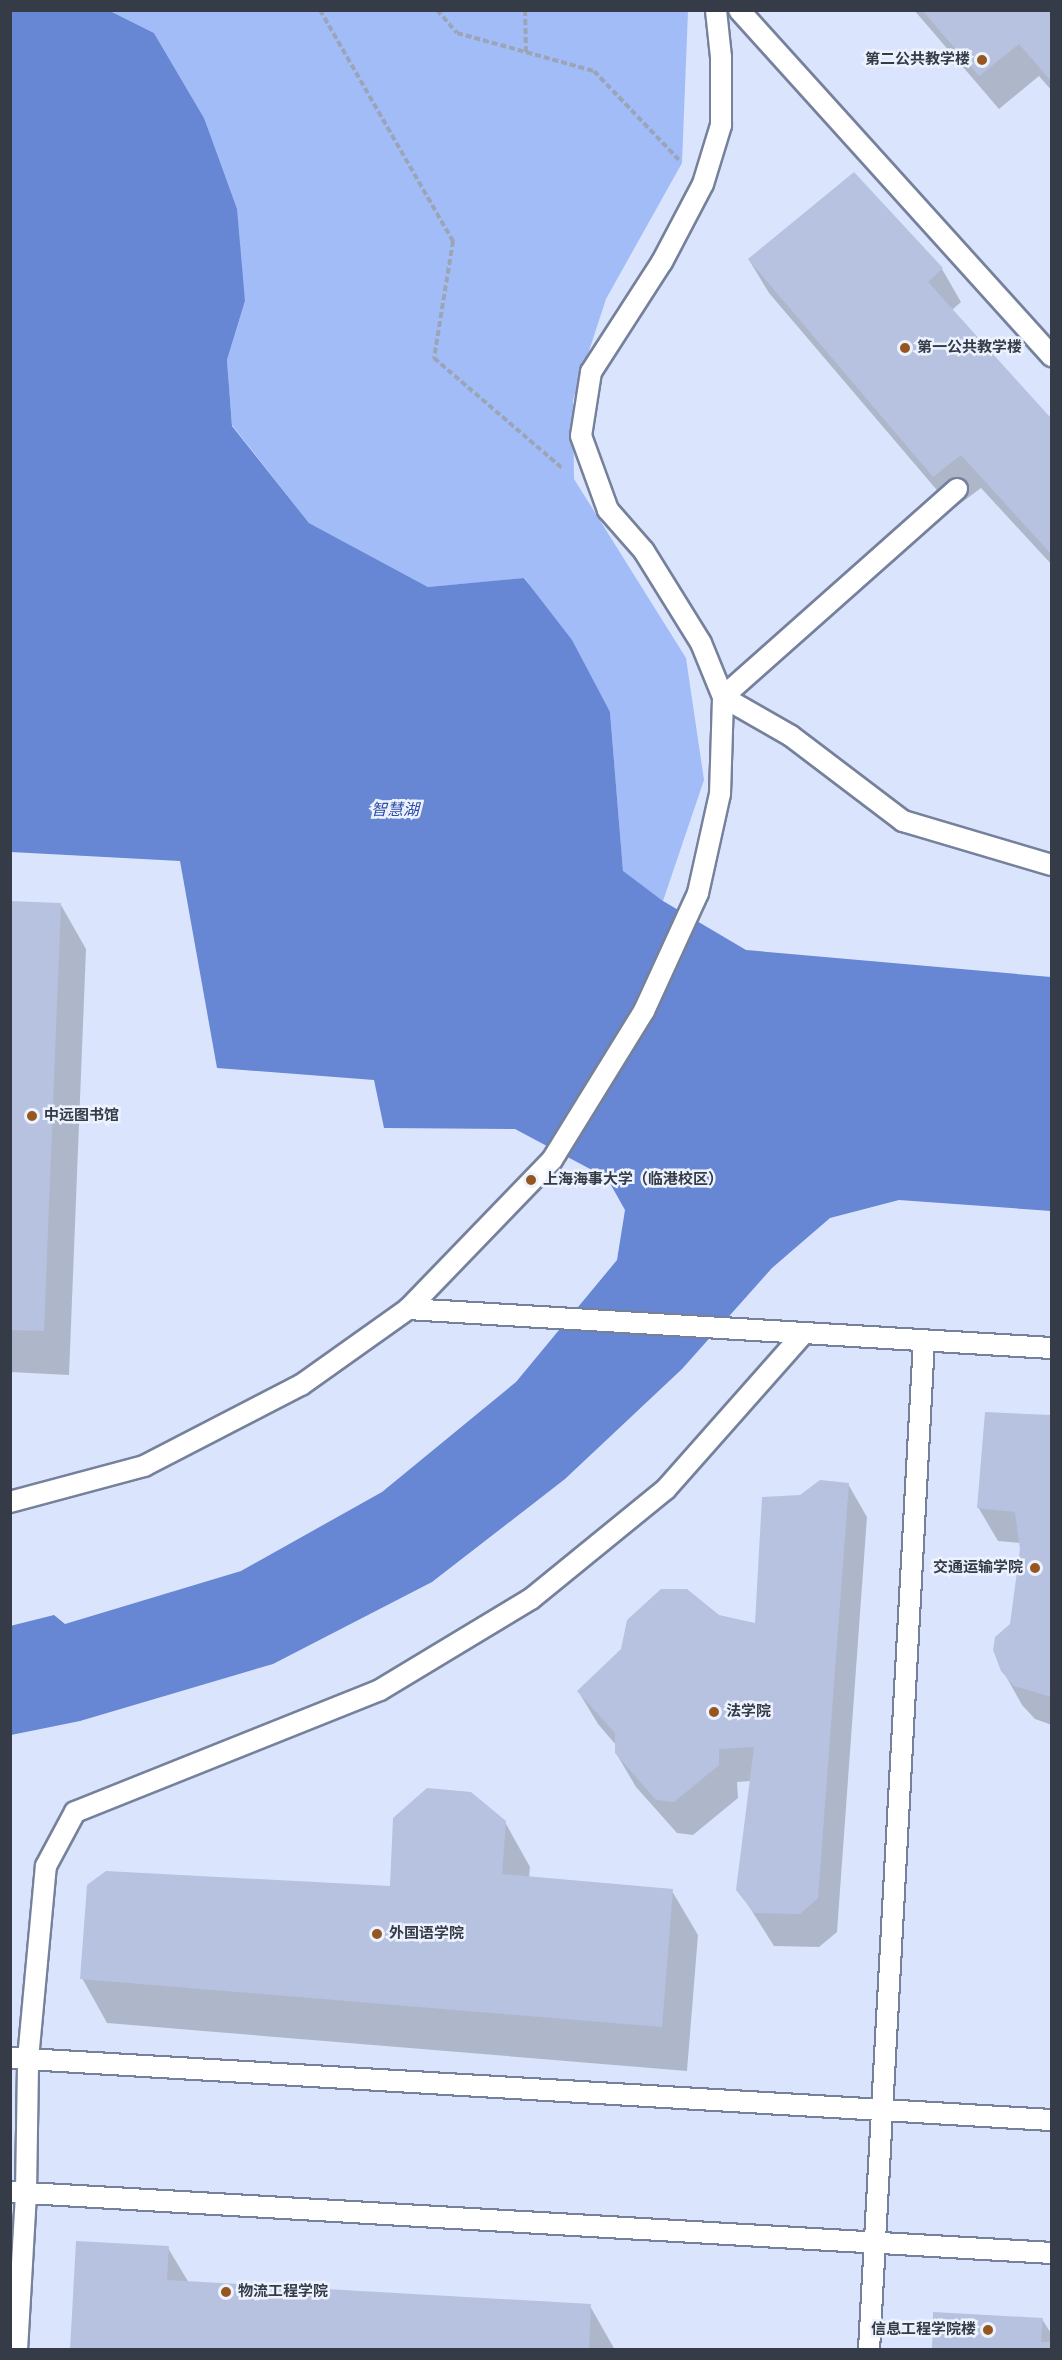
<!DOCTYPE html>
<html>
<head>
<meta charset="utf-8">
<style>
	body { margin:0 }
	#map { position:relative; width:1062px; height:2360px; overflow:hidden; background:#dae5fd; font-family:"Work Sans","Noto Sans SC",sans-serif }
	div>[style] { position:absolute }
	.green>* { inset:0; background:#a2bcf7 }
	.water>* { inset:0; background:#6786d3 }
	.shadow>* { inset:0; background:#0003 }
	.building>* { inset:0; background:#b6c2e0 }
	.path>* { height:4px; margin-top:-2px; transform-origin:0; background:repeating-linear-gradient(90deg,#9ca5b8 0 6px,transparent 0 9px) }
	.roads { filter:drop-shadow(2px 0 #76819c) drop-shadow(-2px 0 #76819c) drop-shadow(0 2px #76819c) drop-shadow(0 -2px #76819c) }
	.lane>* { height:20px; margin:-10px; padding:0 10px; transform-origin:10px; border-radius:10px; background:#fff }
	.dots>* { width:16px; height:16px; translate:-50% -50%; box-sizing:border-box; border:3px solid #ecf2fe; border-radius:50% }
	span { translate:-50% -50%; white-space:nowrap; text-align:center; line-height:1.15; -webkit-text-stroke:5px #ecf2fe; paint-order:stroke }
	.poi-label { font-size:15px; color:#363c47; font-weight:700 }
	.right { translate:-100% -50%; text-align:right }
	.left { translate:0 -50%; text-align:left }
	.water-label { font-size:16px; color:#2d4ba7; font-style:italic }
	.frame { position:absolute; inset:0; border:12px solid #363c47; pointer-events:none }
</style>
</head>
<body>
<div id="map">
	<div class="green">
		<i style="clip-path:polygon(110px 11px,688px 11px,682px 163px,606px 299px,573px 400px,574px 479px,686px 658px,704px 780px,663px 901px,623px 872px,610px 712px,525px 578px,428px 587px,309px 523px,232px 425px,227px 360px,245px 301px,204px 118px,154px 33px)"></i>
	</div>
	<div class="water">
		<i style="clip-path:polygon(11px 11px,110px 11px,154px 33px,204px 118px,237px 209px,245px 301px,227px 360px,232px 426px,309px 523px,428px 587px,524px 578px,572px 640px,610px 712px,623px 871px,663px 901px,746px 950px,1051px 977px,1051px 1211px,899px 1200px,830px 1218px,772px 1268px,682px 1369px,565px 1479px,432px 1582px,273px 1664px,80px 1721px,11px 1735px,10px 1626px,54px 1615px,65px 1624px,241px 1571px,382px 1492px,516px 1382px,617px 1260px,625px 1210px,607px 1178px,515px 1129px,384px 1128px,374px 1080px,217px 1068px,180px 861px,11px 852px)"></i>
	</div>
	<div class="shadow">
		<i style="clip-path:polygon(914px 10px,1052px 10px,1052px 91px,1039px 76px,999px 109px)"></i>
		<i style="clip-path:polygon(749px 260px,942px 269px,961px 302px,952px 310px,1049px 419px,1052px 416px,1052px 565px,981px 488px,953px 509px,769px 293px)"></i>
		<i style="clip-path:polygon(10px 902px,61px 905px,86px 949px,69px 1375px,10px 1372px)"></i>
		<i style="clip-path:polygon(1052px 1417px,1052px 1725px,1035px 1719px,1022px 1705px,1003px 1671px,1012px 1625px,1021px 1543px,998px 1541px,978px 1507px)"></i>
		<i style="clip-path:polygon(848px 1484px,867px 1517px,837px 1932px,819px 1947px,774px 1946px,738px 1889px,751px 1781px,737px 1782px,738px 1798px,693px 1835px,677px 1833px,636px 1787px,616px 1753px,616px 1745px,598px 1724px,578px 1691px,622px 1650px,718px 1617px,757px 1625px,800px 1497px)"></i>
		<i style="clip-path:polygon(505px 1822px,530px 1867px,529px 1878px,672px 1891px,698px 1935px,687px 2071px,107px 2023px,82px 1978px,392px 1887px)"></i>
		<i style="clip-path:polygon(168px 2248px,189px 2283px,590px 2306px,615px 2350px,72px 2350px)"></i>
		<i style="clip-path:polygon(1042px 2319px,1052px 2335px,1052px 2350px,934px 2350px)"></i>
	</div>
	<div class="building">
		<i style="clip-path:polygon(922px 10px,1052px 10px,1052px 82px,1019px 44px,979px 76px)"></i>
		<i style="clip-path:polygon(854px 172px,943px 268px,928px 282px,1049px 416px,1052px 414px,1052px 555px,961px 455px,933px 477px,748px 259px)"></i>
		<i style="clip-path:polygon(10px 901px,61px 903px,44px 1331px,10px 1330px)"></i>
		<i style="clip-path:polygon(985px 1412px,1052px 1415px,1052px 1695px,1048px 1696px,1014px 1686px,1001px 1671px,993px 1650px,995px 1637px,1010px 1624px,1020px 1549px,1015px 1512px,977px 1508px)"></i>
		<i style="clip-path:polygon(820px 1480px,849px 1483px,818px 1898px,800px 1914px,754px 1913px,736px 1890px,754px 1747px,719px 1749px,719px 1765px,674px 1802px,656px 1800px,615px 1753px,615px 1733px,577px 1691px,621px 1649px,627px 1620px,661px 1589px,687px 1589px,719px 1615px,755px 1623px,762px 1497px,800px 1495px)"></i>
		<i style="clip-path:polygon(427px 1788px,471px 1792px,506px 1821px,502px 1874px,673px 1889px,662px 2027px,80px 1979px,87px 1885px,106px 1871px,390px 1886px,393px 1818px)"></i>
		<i style="clip-path:polygon(76px 2241px,169px 2246px,167px 2280px,591px 2304px,589px 2350px,70px 2350px)"></i>
		<i style="clip-path:polygon(933px 2312px,1043px 2318px,1041px 2342px,1052px 2342px,1052px 2350px,932px 2350px)"></i>
	</div>
	<div class="path">
		<i style="left:320px;top:10px;width:267px;rotate:60.1deg"></i>
		<i style="left:453px;top:241px;width:119px;rotate:99.2deg"></i>
		<i style="left:434px;top:358px;width:170px;rotate:40.7deg"></i>
		<i style="left:437px;top:10px;width:30px;rotate:49deg"></i>
		<i style="left:457px;top:33px;width:142px;rotate:15.5deg"></i>
		<i style="left:594px;top:71px;width:126px;rotate:46.3deg"></i>
		<i style="left:525px;top:10px;width:42px;rotate:88.6deg"></i>
	</div>
	<div class="roads">
		<div class="lane">
			<i style="left:739px;top:10px;width:467px;rotate:47.9deg"></i>
			<i style="left:957px;top:489px;width:313px;rotate:138.4deg"></i>
			<i style="left:723px;top:697px;width:78px;rotate:29.8deg"></i>
			<i style="left:791px;top:736px;width:141px;rotate:37.2deg"></i>
			<i style="left:903px;top:821px;width:155px;rotate:16.5deg"></i>
			<i style="left:408px;top:1309px;width:645px;rotate:3.47deg"></i>
			<i style="left:10px;top:1502px;width:139px;rotate:-15deg"></i>
			<i style="left:144px;top:1466px;width:177px;rotate:-27.3deg"></i>
			<i style="left:301px;top:1385px;width:131px;rotate:-35.4deg"></i>
			<i style="left:408px;top:1309px;width:207px;rotate:-46deg"></i>
			<i style="left:552px;top:1160px;width:175px;rotate:-58.3deg"></i>
			<i style="left:644px;top:1011px;width:130px;rotate:-65.4deg"></i>
			<i style="left:698px;top:893px;width:101px;rotate:-77.5deg"></i>
			<i style="left:720px;top:794px;width:97px;rotate:-88.2deg"></i>
			<i style="left:723px;top:697px;width:58px;rotate:-112.2deg"></i>
			<i style="left:701px;top:643px;width:108px;rotate:-121.8deg"></i>
			<i style="left:644px;top:551px;width:55px;rotate:-131.3deg"></i>
			<i style="left:608px;top:510px;width:79px;rotate:-110deg"></i>
			<i style="left:581px;top:436px;width:65px;rotate:-81.1deg"></i>
			<i style="left:591px;top:372px;width:131px;rotate:-57.2deg"></i>
			<i style="left:662px;top:262px;width:88px;rotate:-62.3deg"></i>
			<i style="left:703px;top:184px;width:62px;rotate:-73deg"></i>
			<i style="left:721px;top:125px;width:68px;rotate:-90deg"></i>
			<i style="left:721px;top:57px;width:47px;rotate:-96.1deg"></i>
			<i style="left:10px;top:2058px;width:1044px;rotate:3.41deg"></i>
			<i style="left:10px;top:2192px;width:1044px;rotate:3.35deg"></i>
			<i style="left:17px;top:2350px;width:157px;rotate:-86.7deg"></i>
			<i style="left:26px;top:2193px;width:134px;rotate:-89.1deg"></i>
			<i style="left:28px;top:2059px;width:194px;rotate:-84.7deg"></i>
			<i style="left:46px;top:1866px;width:61px;rotate:-61.8deg"></i>
			<i style="left:75px;top:1812px;width:328px;rotate:-21.8deg"></i>
			<i style="left:380px;top:1690px;width:176px;rotate:-31.1deg"></i>
			<i style="left:531px;top:1599px;width:174px;rotate:-39.2deg"></i>
			<i style="left:666px;top:1489px;width:207px;rotate:-48.5deg"></i>
			<i style="left:869px;top:2350px;width:1011px;rotate:-86.88deg"></i>
		</div>
	</div>
	<div class="dots">
		<i style="left:982px;top:60px;background:#965620"></i>
		<i style="left:905px;top:348px;background:#965620"></i>
		<i style="left:32px;top:1116px;background:#965620"></i>
		<i style="left:531px;top:1180px;background:#965620"></i>
		<i style="left:1035px;top:1568px;background:#965620"></i>
		<i style="left:714px;top:1712px;background:#965620"></i>
		<i style="left:377px;top:1934px;background:#965620"></i>
		<i style="left:226px;top:2292px;background:#965620"></i>
		<i style="left:988px;top:2330px;background:#965620"></i>
	</div>
	<div class="poi-label">
		<span class="right" style="left:970px;top:60px">第二公共教学楼</span>
		<span class="left" style="left:917px;top:348px">第一公共教学楼</span>
		<span class="left" style="left:44px;top:1116px">中远图书馆</span>
		<span class="left" style="left:543px;top:1180px">上海海事大学（临港校区）</span>
		<span class="right" style="left:1023px;top:1568px">交通运输学院</span>
		<span class="left" style="left:726px;top:1712px">法学院</span>
		<span class="left" style="left:389px;top:1934px">外国语学院</span>
		<span class="left" style="left:238px;top:2292px">物流工程学院</span>
		<span class="right" style="left:976px;top:2330px">信息工程学院楼</span>
	</div>
	<div class="water-label">
		<span style="left:395px;top:810px">智慧湖</span>
	</div>
	<div class="frame"></div>
</div>
</body>
</html>
